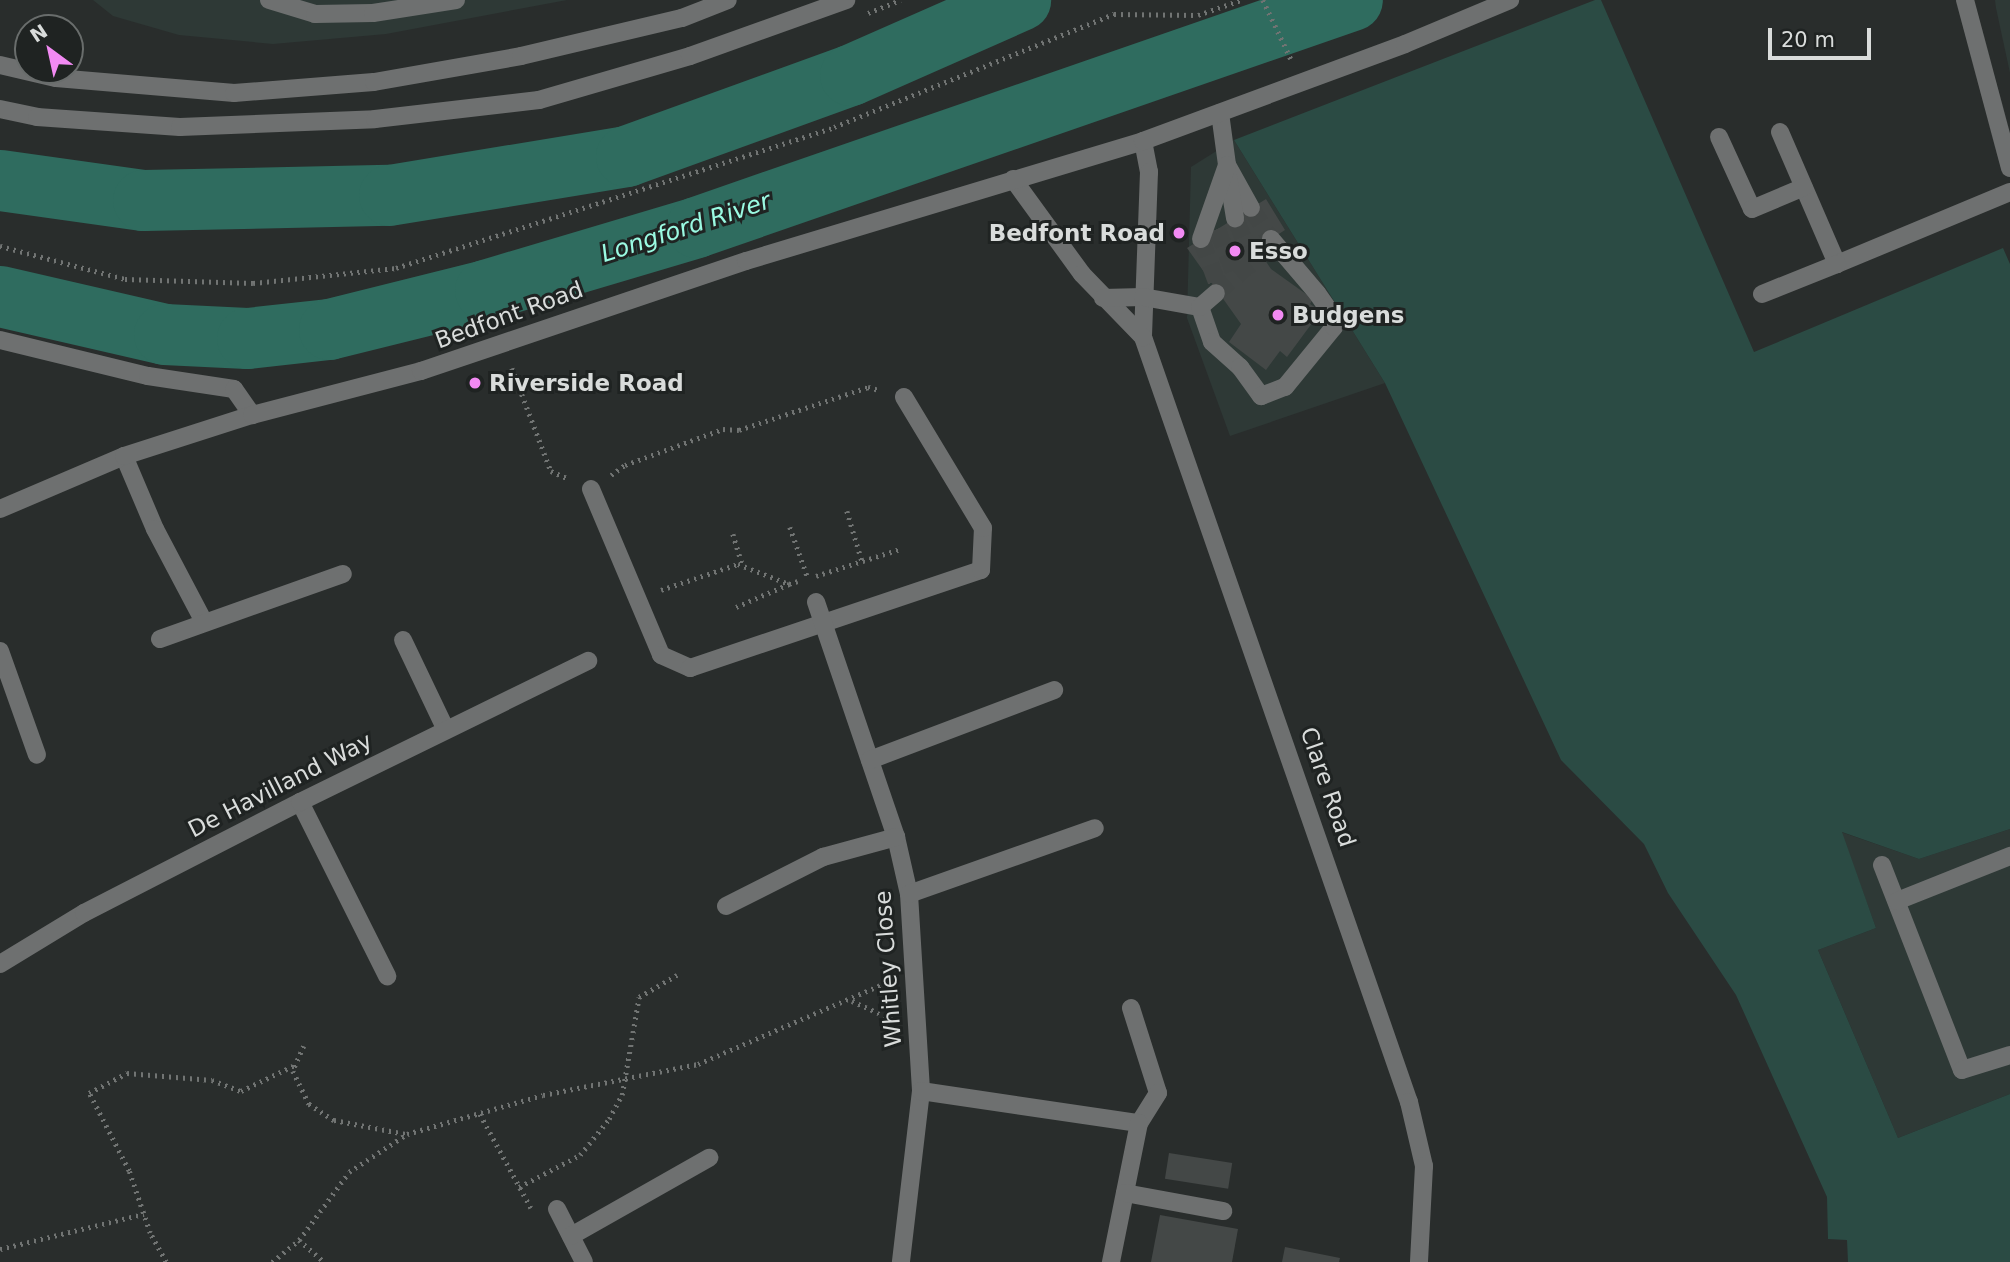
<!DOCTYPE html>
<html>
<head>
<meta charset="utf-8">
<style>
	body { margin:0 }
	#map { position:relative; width:2010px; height:1262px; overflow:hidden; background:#292d2c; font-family:"DejaVu Sans",sans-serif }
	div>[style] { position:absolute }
	.built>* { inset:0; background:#2e3936 }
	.green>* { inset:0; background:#2b4b44 }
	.river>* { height:61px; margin:-30.5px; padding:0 30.5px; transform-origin:30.5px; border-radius:30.5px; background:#2f6c5f }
	.building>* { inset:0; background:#444847; transform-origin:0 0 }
	.minor-tunnel>* { height:18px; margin-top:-9px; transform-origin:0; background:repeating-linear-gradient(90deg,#434746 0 18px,transparent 0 27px) }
	.path>* { height:4.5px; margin-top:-2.25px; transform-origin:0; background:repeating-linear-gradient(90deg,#717473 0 2px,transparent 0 7px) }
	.minor>* { height:18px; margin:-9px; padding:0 9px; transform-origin:9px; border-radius:9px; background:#6e7070 }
	.dots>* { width:19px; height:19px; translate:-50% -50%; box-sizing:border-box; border:4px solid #1f2322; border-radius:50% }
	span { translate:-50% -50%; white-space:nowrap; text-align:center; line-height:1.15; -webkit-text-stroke:6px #1f2322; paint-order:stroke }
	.poi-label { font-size:23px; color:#d9dcdb; font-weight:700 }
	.right { translate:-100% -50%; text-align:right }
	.left { translate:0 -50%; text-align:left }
	.street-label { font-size:23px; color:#d9dcdb }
	.water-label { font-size:24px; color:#9afae2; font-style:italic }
	.north { position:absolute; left:14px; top:14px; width:70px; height:70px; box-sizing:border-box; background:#1f2322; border:2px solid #696d6c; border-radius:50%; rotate:327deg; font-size:19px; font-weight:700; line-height:28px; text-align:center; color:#d9dcdb }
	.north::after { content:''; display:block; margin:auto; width:24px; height:32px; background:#f28af3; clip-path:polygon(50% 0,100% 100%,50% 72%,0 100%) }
	.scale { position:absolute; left:1768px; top:28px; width:103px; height:32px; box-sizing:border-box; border:4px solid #d9dcdb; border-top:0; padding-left:9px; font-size:21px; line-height:24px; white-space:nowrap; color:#d9dcdb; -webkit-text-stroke:5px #1f2322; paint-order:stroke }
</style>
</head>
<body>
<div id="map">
	<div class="built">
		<i style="clip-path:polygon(93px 0,567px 0,386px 34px,273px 44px,179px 35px,113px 16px)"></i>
		<i style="clip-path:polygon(1995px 0,2010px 0,2010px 73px,1996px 8px)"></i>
		<i style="clip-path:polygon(1234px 140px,1385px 383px,1230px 436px,1187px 318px,1191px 167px)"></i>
		<i style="clip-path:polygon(2010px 829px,2010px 1094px,1898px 1138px,1818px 950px,1876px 928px,1841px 832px,1919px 859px)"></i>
	</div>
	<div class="green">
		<i style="clip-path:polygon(1595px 0,1601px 0,1754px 352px,2003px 248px,2010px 264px,2010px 829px,1919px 859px,1842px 832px,1876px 928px,1818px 950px,1898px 1138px,2010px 1094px,2010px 1262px,1848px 1262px,1847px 1240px,1828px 1239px,1827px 1197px,1736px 995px,1668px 893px,1644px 844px,1561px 760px,1385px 383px,1234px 140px)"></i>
	</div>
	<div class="river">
		<i style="left:0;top:180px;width:144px;rotate:8deg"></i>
		<i style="left:143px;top:200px;width:246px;rotate:-1.2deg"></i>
		<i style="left:389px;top:195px;width:240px;rotate:-9.3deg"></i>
		<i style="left:626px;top:156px;width:238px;rotate:-19.9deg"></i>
		<i style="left:850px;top:75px;width:186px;rotate:-23.8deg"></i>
		<i style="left:0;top:296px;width:168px;rotate:13deg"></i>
		<i style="left:164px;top:334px;width:83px;rotate:2.8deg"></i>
		<i style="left:247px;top:338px;width:82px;rotate:-6.3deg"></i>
		<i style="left:329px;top:329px;width:161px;rotate:-14deg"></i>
		<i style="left:485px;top:290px;width:220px;rotate:-16.6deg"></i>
		<i style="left:696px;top:227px;width:694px;rotate:-19.09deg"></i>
	</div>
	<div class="building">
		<i style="clip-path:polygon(1266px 199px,1285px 230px,1257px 248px,1271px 269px,1313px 299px,1310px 304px,1321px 311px,1287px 357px,1280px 351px,1266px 370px,1229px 342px,1241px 324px,1187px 248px)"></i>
		<i style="left:1169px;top:1153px;width:64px;height:26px;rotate:9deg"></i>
		<i style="clip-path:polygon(1160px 1215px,1238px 1229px,1232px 1262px,1151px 1262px)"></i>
		<i style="clip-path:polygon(1285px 1247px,1340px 1258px,1339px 1262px,1282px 1262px)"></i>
	</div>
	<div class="minor-tunnel">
		<i style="left:1251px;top:208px;width:37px;rotate:57deg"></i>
		<i style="left:1217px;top:229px;width:52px;rotate:68.4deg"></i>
		<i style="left:1201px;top:239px;width:54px;rotate:69.6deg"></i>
		<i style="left:1216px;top:293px;width:48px;rotate:-40deg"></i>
		<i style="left:1253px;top:262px;width:48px;rotate:-112.2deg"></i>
	</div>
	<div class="path">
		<i style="left:1263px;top:0;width:65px;rotate:64.6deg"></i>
		<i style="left:868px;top:13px;width:35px;rotate:-22deg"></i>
		<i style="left:0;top:246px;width:129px;rotate:14.8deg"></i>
		<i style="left:125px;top:279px;width:128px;rotate:1.8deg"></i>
		<i style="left:253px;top:283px;width:144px;rotate:-6deg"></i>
		<i style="left:396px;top:268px;width:460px;rotate:-17.8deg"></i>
		<i style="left:834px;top:127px;width:302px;rotate:-22deg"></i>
		<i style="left:1114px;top:14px;width:84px;rotate:0.7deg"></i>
		<i style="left:1198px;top:15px;width:46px;rotate:-19.2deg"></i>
		<i style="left:512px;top:368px;width:110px;rotate:69.3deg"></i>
		<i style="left:551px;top:471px;width:17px;rotate:24deg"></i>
		<i style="left:611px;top:475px;width:17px;rotate:-36deg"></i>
		<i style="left:625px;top:465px;width:104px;rotate:-20.2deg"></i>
		<i style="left:723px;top:429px;width:16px;rotate:4deg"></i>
		<i style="left:739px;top:430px;width:136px;rotate:-18.4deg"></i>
		<i style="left:868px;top:387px;width:11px;rotate:15deg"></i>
		<i style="left:847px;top:511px;width:52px;rotate:73.3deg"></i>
		<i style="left:790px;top:527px;width:54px;rotate:70.6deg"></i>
		<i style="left:733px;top:534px;width:34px;rotate:73deg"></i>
		<i style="left:816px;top:576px;width:88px;rotate:-17.8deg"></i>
		<i style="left:661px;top:590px;width:81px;rotate:-18.7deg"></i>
		<i style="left:738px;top:564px;width:55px;rotate:21.4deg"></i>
		<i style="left:789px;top:584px;width:9px;rotate:-18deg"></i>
		<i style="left:736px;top:607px;width:58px;rotate:-23.5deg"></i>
		<i style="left:852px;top:1001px;width:44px;rotate:24.2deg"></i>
		<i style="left:304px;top:1046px;width:27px;rotate:114deg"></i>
		<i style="left:293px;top:1071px;width:37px;rotate:64deg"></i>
		<i style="left:309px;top:1104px;width:30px;rotate:33deg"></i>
		<i style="left:334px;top:1120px;width:73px;rotate:11deg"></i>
		<i style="left:480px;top:1114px;width:107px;rotate:61.5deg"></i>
		<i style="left:519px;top:1187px;width:69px;rotate:-27.7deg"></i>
		<i style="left:580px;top:1155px;width:46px;rotate:-51.1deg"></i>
		<i style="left:609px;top:1119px;width:27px;rotate:-62deg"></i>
		<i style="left:622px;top:1095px;width:99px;rotate:-80.2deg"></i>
		<i style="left:639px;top:997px;width:44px;rotate:-30.1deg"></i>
		<i style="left:299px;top:1240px;width:33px;rotate:41deg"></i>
		<i style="left:0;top:1249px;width:148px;rotate:-13.7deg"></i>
		<i style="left:166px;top:1262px;width:33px;rotate:-119deg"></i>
		<i style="left:150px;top:1233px;width:65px;rotate:-108.7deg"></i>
		<i style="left:129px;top:1171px;width:88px;rotate:-117.1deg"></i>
		<i style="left:89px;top:1093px;width:43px;rotate:-27.8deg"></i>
		<i style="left:127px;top:1073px;width:85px;rotate:4.7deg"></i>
		<i style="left:212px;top:1080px;width:31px;rotate:21deg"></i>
		<i style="left:241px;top:1091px;width:62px;rotate:-25.7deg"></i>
		<i style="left:272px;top:1262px;width:35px;rotate:-39deg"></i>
		<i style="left:299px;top:1240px;width:84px;rotate:-53.7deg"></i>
		<i style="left:349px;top:1172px;width:69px;rotate:-33.2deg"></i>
		<i style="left:407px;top:1134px;width:141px;rotate:-16deg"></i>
		<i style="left:543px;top:1095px;width:158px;rotate:-11.3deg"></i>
		<i style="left:698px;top:1064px;width:209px;rotate:-23.4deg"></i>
	</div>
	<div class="minor">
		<i style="left:269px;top:0;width:48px;rotate:16.9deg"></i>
		<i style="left:315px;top:14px;width:58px;rotate:-1deg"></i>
		<i style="left:373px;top:13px;width:84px;rotate:-8.9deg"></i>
		<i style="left:1965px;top:0;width:174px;rotate:75deg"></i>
		<i style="left:0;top:65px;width:57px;rotate:13.1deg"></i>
		<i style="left:56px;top:78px;width:179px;rotate:4.8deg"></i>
		<i style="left:234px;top:93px;width:140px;rotate:-4.5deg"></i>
		<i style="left:374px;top:82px;width:149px;rotate:-10deg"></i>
		<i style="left:521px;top:56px;width:165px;rotate:-13.3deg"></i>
		<i style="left:682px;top:18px;width:49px;rotate:-21.4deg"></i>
		<i style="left:0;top:109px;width:38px;rotate:12deg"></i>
		<i style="left:37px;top:117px;width:143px;rotate:4deg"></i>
		<i style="left:180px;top:127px;width:195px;rotate:-2.3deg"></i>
		<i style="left:375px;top:119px;width:165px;rotate:-6.6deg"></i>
		<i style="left:539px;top:100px;width:157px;rotate:-16.2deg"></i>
		<i style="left:690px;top:56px;width:166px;rotate:-19.7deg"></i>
		<i style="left:1220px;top:113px;width:52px;rotate:82.3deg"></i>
		<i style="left:1227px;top:165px;width:49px;rotate:60.8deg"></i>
		<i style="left:1780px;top:132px;width:144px;rotate:66.6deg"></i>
		<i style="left:1837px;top:264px;width:187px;rotate:-22.6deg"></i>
		<i style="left:1719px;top:137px;width:79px;rotate:65.4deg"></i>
		<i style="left:1752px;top:209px;width:56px;rotate:-22.9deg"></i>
		<i style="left:1143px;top:141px;width:32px;rotate:79deg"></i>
		<i style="left:1149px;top:172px;width:165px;rotate:92.1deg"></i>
		<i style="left:1143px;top:337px;width:810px;rotate:70.83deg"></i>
		<i style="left:1409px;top:1102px;width:66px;rotate:76.8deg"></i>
		<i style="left:1424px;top:1166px;width:96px;rotate:93deg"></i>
		<i style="left:1228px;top:176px;width:43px;rotate:80.5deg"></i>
		<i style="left:1013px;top:179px;width:117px;rotate:54deg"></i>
		<i style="left:1082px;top:274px;width:88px;rotate:45.9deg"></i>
		<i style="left:1201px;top:239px;width:78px;rotate:-70.6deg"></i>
		<i style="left:1762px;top:294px;width:81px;rotate:-21.8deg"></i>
		<i style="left:1103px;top:298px;width:40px;rotate:-1.4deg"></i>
		<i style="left:1143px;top:297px;width:58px;rotate:10deg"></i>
		<i style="left:1200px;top:307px;width:37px;rotate:71deg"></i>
		<i style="left:1212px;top:342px;width:38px;rotate:42deg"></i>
		<i style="left:1240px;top:367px;width:36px;rotate:54deg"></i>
		<i style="left:1261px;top:396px;width:26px;rotate:-21deg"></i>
		<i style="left:1285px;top:387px;width:77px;rotate:-50.8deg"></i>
		<i style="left:1334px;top:327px;width:14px;rotate:-102deg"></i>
		<i style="left:1331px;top:313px;width:24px;rotate:-125deg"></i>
		<i style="left:1317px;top:293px;width:71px;rotate:-130.4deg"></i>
		<i style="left:1200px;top:307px;width:21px;rotate:-41deg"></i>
		<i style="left:0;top:340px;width:152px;rotate:13.7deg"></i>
		<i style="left:148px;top:376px;width:87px;rotate:8.6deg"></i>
		<i style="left:234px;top:389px;width:32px;rotate:55deg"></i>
		<i style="left:124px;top:456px;width:79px;rotate:67deg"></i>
		<i style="left:155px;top:529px;width:105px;rotate:62.2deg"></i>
		<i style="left:591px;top:489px;width:180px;rotate:67.1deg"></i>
		<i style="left:661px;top:655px;width:32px;rotate:24deg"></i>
		<i style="left:690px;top:668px;width:307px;rotate:-18.6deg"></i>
		<i style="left:981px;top:570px;width:42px;rotate:-87.3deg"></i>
		<i style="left:983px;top:528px;width:153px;rotate:-121.1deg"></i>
		<i style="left:0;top:509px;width:135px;rotate:-23.1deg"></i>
		<i style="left:124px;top:456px;width:134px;rotate:-17.8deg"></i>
		<i style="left:252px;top:415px;width:175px;rotate:-14.6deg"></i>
		<i style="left:421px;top:371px;width:343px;rotate:-18.7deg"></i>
		<i style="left:746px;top:261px;width:415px;rotate:-16.8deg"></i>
		<i style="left:1143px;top:141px;width:279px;rotate:-20.3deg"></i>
		<i style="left:1405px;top:44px;width:114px;rotate:-22.7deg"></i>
		<i style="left:816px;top:602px;width:248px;rotate:71.2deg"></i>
		<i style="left:896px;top:837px;width:58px;rotate:77.2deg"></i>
		<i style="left:909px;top:894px;width:197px;rotate:86.5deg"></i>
		<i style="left:921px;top:1091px;width:172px;rotate:96.7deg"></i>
		<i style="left:160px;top:639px;width:194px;rotate:-19.6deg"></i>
		<i style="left:403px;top:640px;width:98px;rotate:64.5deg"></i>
		<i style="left:0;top:651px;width:110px;rotate:70.4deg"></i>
		<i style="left:870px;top:760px;width:197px;rotate:-20.8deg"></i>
		<i style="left:300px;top:802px;width:195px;rotate:63.4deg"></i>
		<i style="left:1882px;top:865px;width:220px;rotate:68.7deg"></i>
		<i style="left:1962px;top:1070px;width:50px;rotate:-17.4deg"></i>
		<i style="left:909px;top:894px;width:197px;rotate:-19.5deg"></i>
		<i style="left:1897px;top:901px;width:122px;rotate:-21.7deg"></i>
		<i style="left:726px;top:906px;width:109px;rotate:-26.8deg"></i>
		<i style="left:823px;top:857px;width:76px;rotate:-15.3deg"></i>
		<i style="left:0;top:964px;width:98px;rotate:-31.3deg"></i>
		<i style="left:84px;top:913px;width:243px;rotate:-27.2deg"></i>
		<i style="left:300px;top:802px;width:321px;rotate:-26.1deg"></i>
		<i style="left:1131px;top:1008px;width:89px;rotate:72.4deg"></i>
		<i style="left:1158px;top:1093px;width:36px;rotate:122deg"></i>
		<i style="left:921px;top:1091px;width:220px;rotate:8.4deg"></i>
		<i style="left:1139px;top:1123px;width:142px;rotate:101.4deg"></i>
		<i style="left:1125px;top:1193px;width:100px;rotate:10.4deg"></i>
		<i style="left:557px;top:1209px;width:59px;rotate:63deg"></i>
		<i style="left:571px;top:1236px;width:159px;rotate:-29.5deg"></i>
	</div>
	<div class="dots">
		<i style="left:1179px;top:233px;background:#f28af3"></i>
		<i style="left:1235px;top:251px;background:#f28af3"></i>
		<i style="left:1278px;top:315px;background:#f28af3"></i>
		<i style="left:475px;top:383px;background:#f28af3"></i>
	</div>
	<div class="poi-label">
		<span class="right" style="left:1165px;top:233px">Bedfont Road</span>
		<span class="left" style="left:1249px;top:251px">Esso</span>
		<span class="left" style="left:1292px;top:315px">Budgens</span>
		<span class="left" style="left:489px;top:383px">Riverside Road</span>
	</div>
	<div class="street-label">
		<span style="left:509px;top:315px;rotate:-20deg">Bedfont Road</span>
		<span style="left:280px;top:785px;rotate:-27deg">De Havilland Way</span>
		<span style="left:1328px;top:787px;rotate:71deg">Clare Road</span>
		<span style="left:888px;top:969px;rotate:-94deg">Whitley Close</span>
	</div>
	<div class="water-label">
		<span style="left:686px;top:228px;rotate:-18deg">Longford River</span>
	</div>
	<div class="north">N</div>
	<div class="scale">20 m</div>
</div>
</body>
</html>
